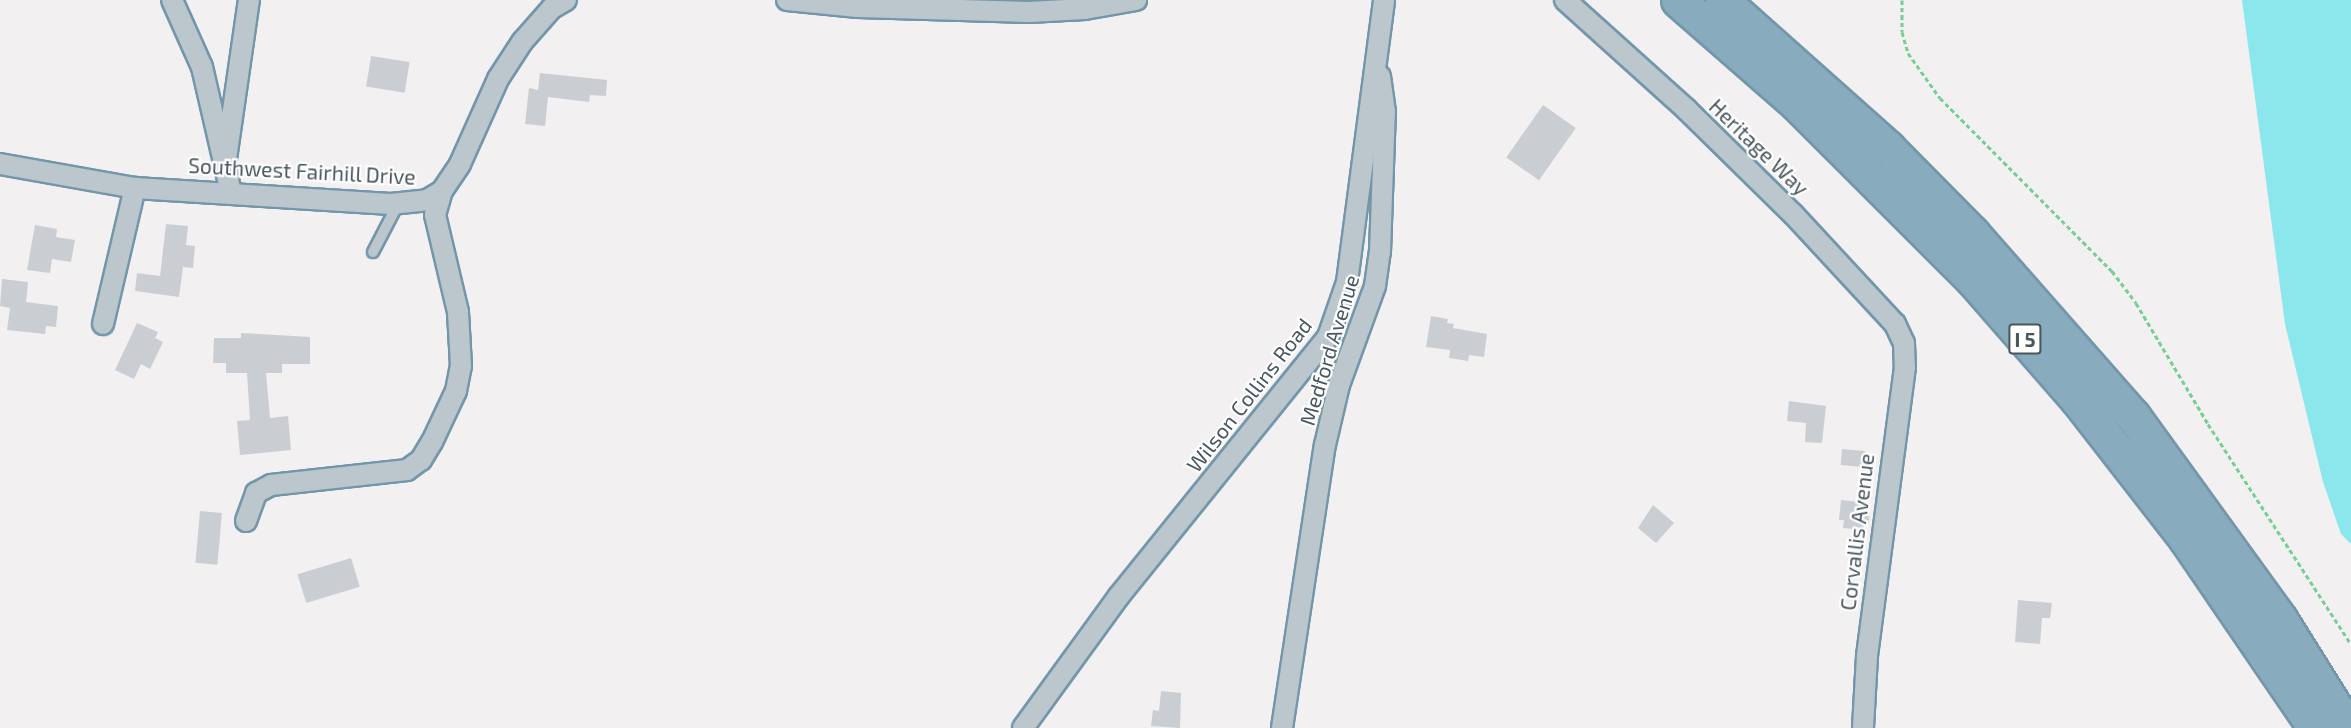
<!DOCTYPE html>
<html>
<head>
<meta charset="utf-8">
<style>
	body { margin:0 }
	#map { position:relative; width:2351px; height:728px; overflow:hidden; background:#f2f0f0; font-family:"Exo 2",sans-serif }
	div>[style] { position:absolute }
	.water>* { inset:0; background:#8ce7ec }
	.building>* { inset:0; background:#caced2; transform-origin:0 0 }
	.path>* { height:3px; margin-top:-1.5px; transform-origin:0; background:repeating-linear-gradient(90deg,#76ce95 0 4.5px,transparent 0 7.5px) }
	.roads { filter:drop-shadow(2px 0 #7396aa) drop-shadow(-2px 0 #7396aa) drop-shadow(0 2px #7396aa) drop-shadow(0 -2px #7396aa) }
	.lane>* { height:10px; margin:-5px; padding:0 5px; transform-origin:5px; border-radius:5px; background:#bbc7cd }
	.street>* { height:20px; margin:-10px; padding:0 10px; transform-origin:10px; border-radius:10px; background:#bbc7cd }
	.highway>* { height:33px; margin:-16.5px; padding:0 16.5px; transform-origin:16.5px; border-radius:16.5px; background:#88abbe }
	span { translate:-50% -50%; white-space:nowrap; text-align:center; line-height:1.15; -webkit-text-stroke:4.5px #fff; paint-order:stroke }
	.shield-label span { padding:2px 4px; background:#fff; border:2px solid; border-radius:4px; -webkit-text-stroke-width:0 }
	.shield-label { font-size:20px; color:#48565d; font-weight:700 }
	.street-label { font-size:21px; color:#48565d }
</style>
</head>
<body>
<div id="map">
	<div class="water">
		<i style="clip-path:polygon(2242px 0,2351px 0,2351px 544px,2341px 534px,2323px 482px,2285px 324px)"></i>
	</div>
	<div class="building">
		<i style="left:371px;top:56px;width:39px;height:31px;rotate:9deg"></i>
		<i style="clip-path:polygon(540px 73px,607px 80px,606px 96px,590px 95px,589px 102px,548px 97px,545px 126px,525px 124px,529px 88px,538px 90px)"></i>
		<i style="left:1543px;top:105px;width:40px;height:64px;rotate:35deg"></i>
		<i style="clip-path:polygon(166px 224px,188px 226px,186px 245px,195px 246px,193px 268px,183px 267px,179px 297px,135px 291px,137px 273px,160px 276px)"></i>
		<i style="clip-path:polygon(35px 225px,57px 229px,56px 237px,75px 240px,71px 262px,52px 259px,50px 273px,27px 270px)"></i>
		<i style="clip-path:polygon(2px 279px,28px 282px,26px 302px,58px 306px,56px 327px,46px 326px,45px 334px,7px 330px,10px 308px,0 306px)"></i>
		<i style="clip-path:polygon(1431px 316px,1448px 319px,1447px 323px,1454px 324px,1453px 328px,1487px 334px,1484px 357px,1469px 355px,1468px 361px,1449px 358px,1450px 350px,1426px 347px)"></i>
		<i style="clip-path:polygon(137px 323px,158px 332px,155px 338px,163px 342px,150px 369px,141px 364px,134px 379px,115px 370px)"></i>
		<i style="clip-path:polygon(241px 333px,310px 337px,310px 364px,282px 364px,282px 373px,266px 373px,270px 418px,288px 416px,291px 450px,240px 455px,237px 421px,250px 420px,247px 373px,226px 373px,226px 363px,213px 363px,214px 338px,241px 338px)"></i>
		<i style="clip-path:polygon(1789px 401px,1826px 406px,1822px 443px,1805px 442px,1806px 423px,1787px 421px)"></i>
		<i style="left:1842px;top:449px;width:23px;height:16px;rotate:5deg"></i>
		<i style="clip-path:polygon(1841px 500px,1870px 503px,1869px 523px,1864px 522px,1863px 530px,1843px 528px,1844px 520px,1839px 520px)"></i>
		<i style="clip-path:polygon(1653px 505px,1674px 523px,1656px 543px,1638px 528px)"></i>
		<i style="left:200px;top:511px;width:22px;height:52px;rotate:5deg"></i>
		<i style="left:351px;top:558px;width:30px;height:56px;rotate:73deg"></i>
		<i style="clip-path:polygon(2018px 600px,2052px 603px,2050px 618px,2042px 618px,2040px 644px,2015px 642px)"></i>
		<i style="clip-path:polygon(1161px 691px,1181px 693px,1180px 728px,1151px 726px,1153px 710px,1159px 711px)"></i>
	</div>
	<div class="path">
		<i style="left:1902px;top:0;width:32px;rotate:90deg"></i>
		<i style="left:1902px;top:32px;width:22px;rotate:74deg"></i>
		<i style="left:1908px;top:53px;width:55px;rotate:54.6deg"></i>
		<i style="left:1940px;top:98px;width:244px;rotate:45.2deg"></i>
		<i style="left:2112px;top:271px;width:40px;rotate:53deg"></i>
		<i style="left:2136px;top:303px;width:141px;rotate:59.2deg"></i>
		<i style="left:2208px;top:424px;width:262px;rotate:57deg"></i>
	</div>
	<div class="roads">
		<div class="lane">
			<i style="left:373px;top:252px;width:54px;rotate:-62.5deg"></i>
		</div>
		<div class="street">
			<i style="left:172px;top:0;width:73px;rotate:65.9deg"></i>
			<i style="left:202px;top:67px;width:129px;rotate:77deg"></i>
			<i style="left:787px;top:0;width:71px;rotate:5.6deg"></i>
			<i style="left:858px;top:7px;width:171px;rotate:1.7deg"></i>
			<i style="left:1029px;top:12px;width:56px;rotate:-3.1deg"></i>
			<i style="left:1085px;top:9px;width:52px;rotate:-10deg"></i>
			<i style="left:1565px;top:0;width:163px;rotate:42deg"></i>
			<i style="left:1686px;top:109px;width:150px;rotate:44.5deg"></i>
			<i style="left:1793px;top:214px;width:150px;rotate:47.2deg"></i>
			<i style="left:1895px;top:324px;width:21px;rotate:65deg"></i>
			<i style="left:1904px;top:343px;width:24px;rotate:88deg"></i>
			<i style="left:1905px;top:367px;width:291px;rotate:97.5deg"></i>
			<i style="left:1867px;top:656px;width:72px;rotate:93.2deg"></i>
			<i style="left:226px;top:159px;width:161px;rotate:-81.8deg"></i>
			<i style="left:0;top:164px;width:137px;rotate:10.1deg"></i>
			<i style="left:135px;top:188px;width:256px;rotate:3.6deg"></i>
			<i style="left:391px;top:204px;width:36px;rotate:-6deg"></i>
			<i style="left:427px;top:200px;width:17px;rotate:-31deg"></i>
			<i style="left:442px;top:191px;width:32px;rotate:-56deg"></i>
			<i style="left:460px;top:164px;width:93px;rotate:-65.9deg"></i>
			<i style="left:498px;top:79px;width:44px;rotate:-57deg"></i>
			<i style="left:522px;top:42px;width:45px;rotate:-48.6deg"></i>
			<i style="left:552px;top:8px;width:16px;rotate:-30deg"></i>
			<i style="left:103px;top:324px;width:140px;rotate:-76.8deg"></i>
			<i style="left:246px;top:521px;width:30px;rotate:-70deg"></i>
			<i style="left:256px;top:493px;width:17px;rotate:-28deg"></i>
			<i style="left:271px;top:485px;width:137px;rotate:-6.3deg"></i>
			<i style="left:407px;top:470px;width:17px;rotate:-36deg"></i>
			<i style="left:421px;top:460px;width:21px;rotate:-59deg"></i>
			<i style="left:432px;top:442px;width:56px;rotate:-64.8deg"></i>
			<i style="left:456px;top:391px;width:25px;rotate:-79deg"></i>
			<i style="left:461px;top:366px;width:54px;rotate:-93.2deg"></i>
			<i style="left:458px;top:312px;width:100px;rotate:-103.3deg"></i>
			<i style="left:435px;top:215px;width:25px;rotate:-74deg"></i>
			<i style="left:1023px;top:728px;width:163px;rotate:-54deg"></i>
			<i style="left:1119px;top:596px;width:333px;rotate:-51.1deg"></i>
			<i style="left:1328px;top:337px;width:58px;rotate:-70.9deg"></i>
			<i style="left:1347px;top:282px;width:284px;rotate:-82.5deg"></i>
			<i style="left:1282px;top:728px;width:286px;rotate:-81.4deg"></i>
			<i style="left:1325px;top:445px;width:62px;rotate:-76.9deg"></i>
			<i style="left:1339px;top:385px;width:105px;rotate:-70deg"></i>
			<i style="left:1375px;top:286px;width:34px;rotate:-82deg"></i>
			<i style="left:1380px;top:252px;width:140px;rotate:-88deg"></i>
			<i style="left:1385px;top:112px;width:36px;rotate:-98deg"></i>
		</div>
		<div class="highway">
			<i style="left:1678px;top:0;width:157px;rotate:41.1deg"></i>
			<i style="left:1796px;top:103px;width:252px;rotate:45deg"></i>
			<i style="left:1974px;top:281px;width:157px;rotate:48.9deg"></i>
			<i style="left:2077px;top:399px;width:177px;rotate:52.1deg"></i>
			<i style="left:2186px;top:539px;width:229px;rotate:55.7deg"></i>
			<i style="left:1722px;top:0;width:222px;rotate:41.7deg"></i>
			<i style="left:1888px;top:148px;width:120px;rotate:45.3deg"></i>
			<i style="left:1972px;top:233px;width:244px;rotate:48.7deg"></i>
			<i style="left:2133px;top:416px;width:251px;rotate:54.1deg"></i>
			<i style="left:2280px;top:619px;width:128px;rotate:58deg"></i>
		</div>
	</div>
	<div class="shield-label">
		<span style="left:2025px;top:339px">I 5</span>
	</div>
	<div class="street-label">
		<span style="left:1759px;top:147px;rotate:44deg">Heritage Way</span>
		<span style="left:302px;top:171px;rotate:3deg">Southwest Fairhill Drive</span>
		<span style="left:1329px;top:350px;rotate:-73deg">Medford Avenue</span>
		<span style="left:1249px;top:395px;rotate:-52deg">Wilson Collins Road</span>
		<span style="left:1857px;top:532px;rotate:-83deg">Corvallis Avenue</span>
	</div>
</div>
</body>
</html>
